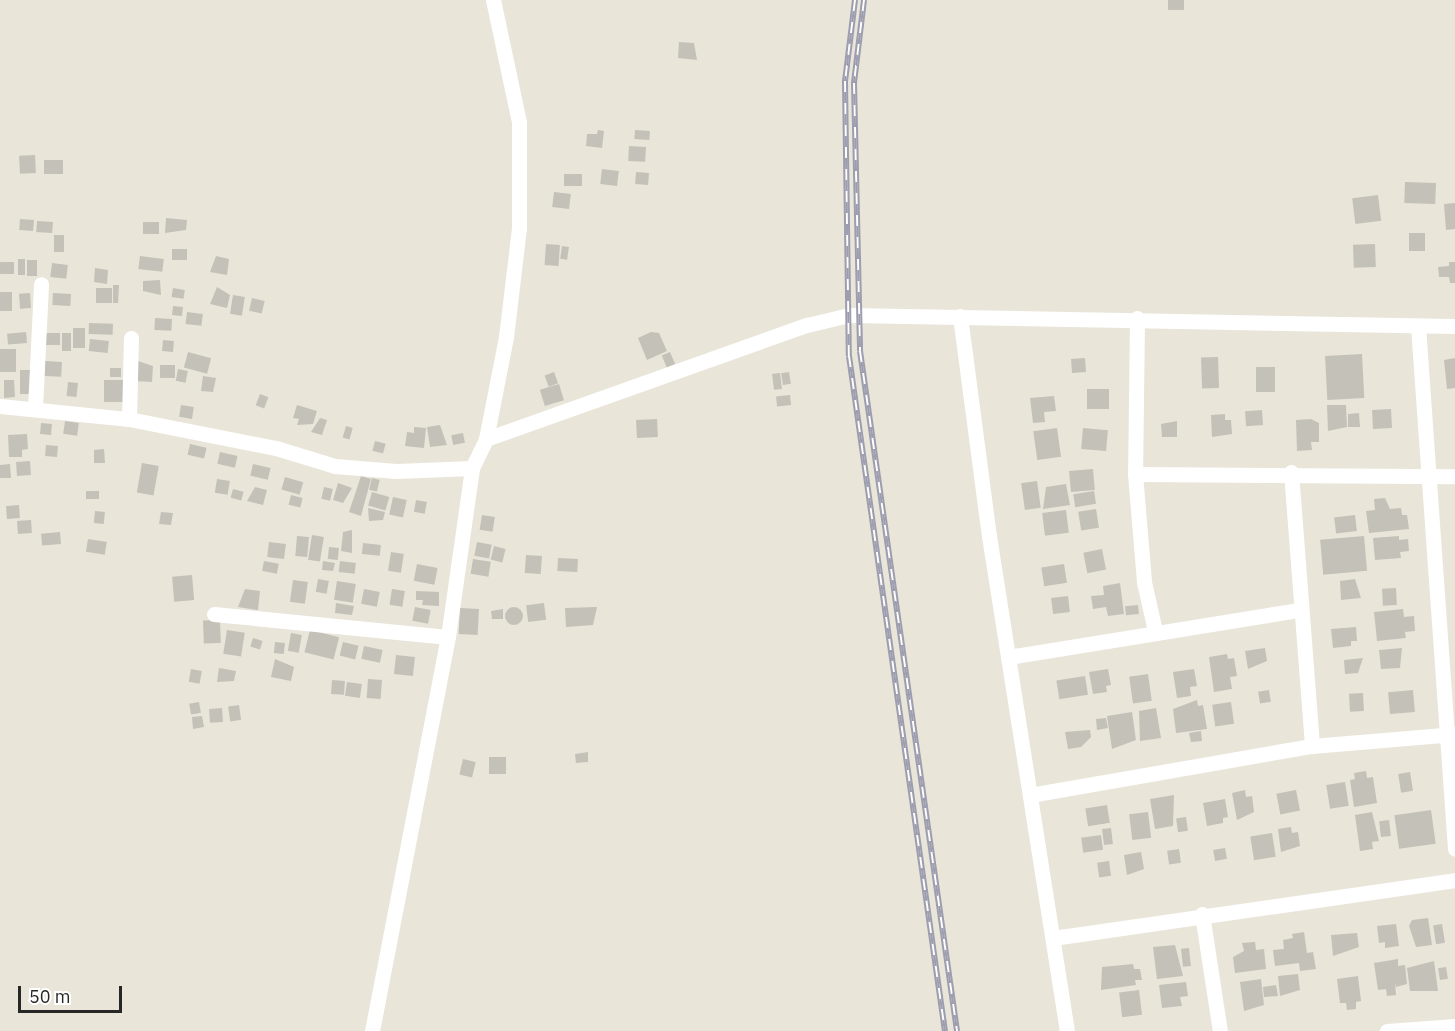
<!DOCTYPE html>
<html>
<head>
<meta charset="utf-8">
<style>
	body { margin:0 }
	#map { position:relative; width:1455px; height:1031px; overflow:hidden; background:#e9e5d9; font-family:"IBM Plex Sans",sans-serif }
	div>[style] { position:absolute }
	.building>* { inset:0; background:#c4c1b9; transform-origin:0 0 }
	.round { border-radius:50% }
	.minor>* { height:15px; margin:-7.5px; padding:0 7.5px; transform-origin:7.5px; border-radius:7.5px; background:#fff }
	.rail>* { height:6px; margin-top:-3px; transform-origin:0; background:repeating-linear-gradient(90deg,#fff 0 11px,#9d9db0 0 22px); box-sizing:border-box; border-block:2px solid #9d9db0 }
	span { translate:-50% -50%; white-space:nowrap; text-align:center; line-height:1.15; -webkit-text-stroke:4.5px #fff; paint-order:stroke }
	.scale { position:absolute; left:18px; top:986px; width:104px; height:27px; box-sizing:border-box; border:3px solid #272727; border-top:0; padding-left:8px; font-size:18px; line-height:21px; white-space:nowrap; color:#272727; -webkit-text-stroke:4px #fff; paint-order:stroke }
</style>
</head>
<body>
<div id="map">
	<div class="building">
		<i style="left:1168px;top:0;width:16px;height:10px"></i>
		<i style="clip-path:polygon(679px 42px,694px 43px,697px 60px,678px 58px)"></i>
		<i style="clip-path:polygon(598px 130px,604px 131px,602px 148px,586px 146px,587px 134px,597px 134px)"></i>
		<i style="left:635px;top:130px;width:15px;height:9px;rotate:4deg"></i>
		<i style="left:629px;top:146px;width:17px;height:15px;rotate:3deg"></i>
		<i style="left:35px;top:155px;width:18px;height:16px;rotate:87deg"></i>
		<i style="left:63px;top:160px;width:14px;height:19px;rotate:90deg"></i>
		<i style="left:602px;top:169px;width:17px;height:15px;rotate:7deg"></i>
		<i style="left:636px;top:172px;width:13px;height:12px;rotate:4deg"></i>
		<i style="left:582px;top:174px;width:12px;height:18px;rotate:90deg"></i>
		<i style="left:1405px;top:182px;width:31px;height:21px;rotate:2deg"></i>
		<i style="left:554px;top:192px;width:17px;height:15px;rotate:7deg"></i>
		<i style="left:1378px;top:195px;width:26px;height:26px;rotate:83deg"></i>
		<i style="clip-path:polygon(1455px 203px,1455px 229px,1446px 230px,1444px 204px)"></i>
		<i style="clip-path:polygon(166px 218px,187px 220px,186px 230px,165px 233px)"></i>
		<i style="left:20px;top:219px;width:14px;height:11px;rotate:4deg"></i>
		<i style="left:37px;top:221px;width:16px;height:11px;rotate:4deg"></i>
		<i style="left:143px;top:222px;width:16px;height:12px"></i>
		<i style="left:1409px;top:233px;width:16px;height:18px"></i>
		<i style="left:54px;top:235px;width:10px;height:17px"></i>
		<i style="left:546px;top:244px;width:14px;height:21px;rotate:4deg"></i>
		<i style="left:1375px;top:244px;width:23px;height:22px;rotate:88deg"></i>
		<i style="left:562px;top:246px;width:7px;height:13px;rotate:8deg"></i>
		<i style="left:172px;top:249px;width:15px;height:11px"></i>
		<i style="left:140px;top:256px;width:24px;height:13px;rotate:7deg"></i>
		<i style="clip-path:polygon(216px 256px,229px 259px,227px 275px,210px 272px)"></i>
		<i style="left:18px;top:259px;width:7px;height:16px"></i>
		<i style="left:27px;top:260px;width:10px;height:16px"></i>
		<i style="left:0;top:262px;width:14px;height:12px"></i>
		<i style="clip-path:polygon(1449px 262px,1455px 262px,1455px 283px,1450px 283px,1449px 277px,1439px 277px,1438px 267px,1449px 266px)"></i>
		<i style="left:52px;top:263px;width:16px;height:14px;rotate:7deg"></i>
		<i style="clip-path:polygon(95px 268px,108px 270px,107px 284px,94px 282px)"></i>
		<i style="clip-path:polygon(160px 280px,161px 295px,143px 291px,143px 281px)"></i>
		<i style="clip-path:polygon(113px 285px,119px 285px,118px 303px,113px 303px)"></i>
		<i style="clip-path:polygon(217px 287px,230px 295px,227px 308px,210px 304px)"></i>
		<i style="left:96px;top:288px;width:16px;height:15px"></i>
		<i style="left:173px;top:288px;width:12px;height:9px;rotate:9deg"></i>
		<i style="left:12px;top:292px;width:19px;height:12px;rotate:90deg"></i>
		<i style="left:30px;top:293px;width:15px;height:11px;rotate:86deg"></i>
		<i style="left:53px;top:293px;width:18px;height:12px;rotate:3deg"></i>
		<i style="left:233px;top:295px;width:12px;height:19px;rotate:9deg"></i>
		<i style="left:252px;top:298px;width:13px;height:13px;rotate:13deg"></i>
		<i style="left:173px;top:306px;width:10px;height:9px;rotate:6deg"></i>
		<i style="left:187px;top:312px;width:16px;height:12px;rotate:7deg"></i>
		<i style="left:155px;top:318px;width:17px;height:12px;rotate:3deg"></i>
		<i style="left:89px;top:323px;width:24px;height:11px;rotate:2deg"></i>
		<i style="left:73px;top:328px;width:12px;height:20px"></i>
		<i style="left:26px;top:332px;width:11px;height:19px;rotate:85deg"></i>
		<i style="clip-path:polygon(651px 332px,659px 333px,667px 351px,647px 360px,638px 338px)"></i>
		<i style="left:44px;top:333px;width:16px;height:12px"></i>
		<i style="left:62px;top:333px;width:9px;height:18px"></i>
		<i style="left:90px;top:339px;width:19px;height:12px;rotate:6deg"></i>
		<i style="left:163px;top:340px;width:11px;height:11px;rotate:5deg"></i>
		<i style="left:0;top:349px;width:16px;height:23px"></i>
		<i style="left:188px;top:352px;width:24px;height:16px;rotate:15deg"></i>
		<i style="left:670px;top:352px;width:13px;height:9px;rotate:67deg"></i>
		<i style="left:1362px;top:354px;width:44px;height:37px;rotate:87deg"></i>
		<i style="left:1218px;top:357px;width:31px;height:17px;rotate:88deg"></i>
		<i style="left:1085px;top:358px;width:14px;height:14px;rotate:86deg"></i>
		<i style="clip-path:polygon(1455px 358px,1455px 388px,1447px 389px,1444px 360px)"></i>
		<i style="clip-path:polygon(135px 360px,153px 366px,152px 382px,134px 381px)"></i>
		<i style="left:45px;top:361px;width:17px;height:15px;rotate:3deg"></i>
		<i style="left:160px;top:365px;width:15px;height:13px"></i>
		<i style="left:1256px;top:367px;width:19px;height:25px"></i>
		<i style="left:121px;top:368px;width:9px;height:11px;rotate:90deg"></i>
		<i style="left:178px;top:369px;width:10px;height:12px;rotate:11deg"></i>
		<i style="left:20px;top:370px;width:13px;height:24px"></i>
		<i style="left:554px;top:372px;width:12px;height:10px;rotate:70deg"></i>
		<i style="left:789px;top:372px;width:12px;height:8px;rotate:81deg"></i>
		<i style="left:780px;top:373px;width:16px;height:8px;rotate:83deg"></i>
		<i style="clip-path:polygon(203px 376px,216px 378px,213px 392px,201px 391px)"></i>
		<i style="clip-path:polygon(4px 380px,14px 380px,15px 397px,4px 398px)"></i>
		<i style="left:104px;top:380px;width:20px;height:22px"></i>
		<i style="left:68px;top:382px;width:10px;height:14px;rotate:6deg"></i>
		<i style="left:559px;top:384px;width:17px;height:20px;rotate:73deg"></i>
		<i style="left:1087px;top:389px;width:22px;height:20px"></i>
		<i style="left:260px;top:394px;width:9px;height:12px;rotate:21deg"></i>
		<i style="left:790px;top:395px;width:10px;height:14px;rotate:84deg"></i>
		<i style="clip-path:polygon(1054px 396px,1056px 411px,1044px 412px,1045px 422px,1033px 423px,1030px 398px)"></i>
		<i style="left:181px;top:405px;width:13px;height:12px;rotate:9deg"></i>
		<i style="clip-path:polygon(297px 405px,317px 411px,313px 424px,297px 425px,299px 419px,293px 418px)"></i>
		<i style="clip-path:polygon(1327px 405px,1346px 405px,1347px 427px,1328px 431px)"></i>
		<i style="left:1391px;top:409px;width:19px;height:19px;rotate:87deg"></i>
		<i style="left:1262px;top:410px;width:15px;height:17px;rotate:86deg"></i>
		<i style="clip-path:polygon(1359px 413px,1360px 427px,1348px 427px,1348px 414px)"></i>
		<i style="clip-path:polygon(1225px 414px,1225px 420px,1231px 420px,1232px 434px,1212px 437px,1211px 415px)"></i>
		<i style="clip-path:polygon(320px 418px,327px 420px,322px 435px,311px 432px)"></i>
		<i style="left:657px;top:419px;width:18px;height:21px;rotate:87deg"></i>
		<i style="clip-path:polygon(1311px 419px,1319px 423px,1319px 442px,1311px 442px,1312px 450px,1297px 451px,1296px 420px)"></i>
		<i style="left:65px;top:421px;width:14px;height:13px;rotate:8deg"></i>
		<i style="clip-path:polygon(1177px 421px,1177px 437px,1162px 437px,1161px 424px)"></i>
		<i style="left:41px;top:423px;width:11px;height:11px;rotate:5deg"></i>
		<i style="clip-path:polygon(440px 425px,447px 445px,430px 447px,427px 427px)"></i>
		<i style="left:346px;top:426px;width:7px;height:12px;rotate:16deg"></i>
		<i style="clip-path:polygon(414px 427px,426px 428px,424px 448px,405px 446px,407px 432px,414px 433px)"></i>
		<i style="left:1057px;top:428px;width:29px;height:24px;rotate:82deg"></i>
		<i style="left:1083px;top:428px;width:25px;height:21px;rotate:5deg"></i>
		<i style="left:463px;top:433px;width:10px;height:12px;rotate:79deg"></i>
		<i style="clip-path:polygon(27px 434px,28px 449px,22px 450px,22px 457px,9px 457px,8px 435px)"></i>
		<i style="left:375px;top:441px;width:11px;height:10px;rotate:15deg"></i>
		<i style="left:190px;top:444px;width:17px;height:11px;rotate:13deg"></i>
		<i style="left:46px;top:445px;width:12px;height:11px;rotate:5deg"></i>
		<i style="clip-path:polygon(104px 449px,105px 463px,94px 463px,94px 450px)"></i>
		<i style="left:220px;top:452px;width:18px;height:12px;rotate:13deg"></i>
		<i style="left:30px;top:461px;width:14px;height:14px;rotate:86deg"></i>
		<i style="left:142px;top:463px;width:17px;height:30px;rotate:10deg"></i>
		<i style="clip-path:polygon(10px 464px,11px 478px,0 478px,0 465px)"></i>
		<i style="left:253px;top:464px;width:18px;height:12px;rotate:13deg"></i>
		<i style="left:1093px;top:469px;width:21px;height:24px;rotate:85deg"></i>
		<i style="clip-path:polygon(361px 476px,371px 479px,361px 516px,349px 512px)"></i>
		<i style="left:285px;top:477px;width:19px;height:13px;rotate:16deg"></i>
		<i style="left:372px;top:478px;width:8px;height:12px;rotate:14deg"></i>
		<i style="left:217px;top:479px;width:13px;height:14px;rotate:9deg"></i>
		<i style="left:1037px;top:481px;width:27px;height:16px;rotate:82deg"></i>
		<i style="clip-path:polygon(338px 483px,352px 488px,343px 503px,333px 500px)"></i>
		<i style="clip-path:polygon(1066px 484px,1070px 505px,1043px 509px,1046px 487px)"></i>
		<i style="clip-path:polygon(255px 487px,267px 490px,263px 505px,247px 501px)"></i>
		<i style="left:324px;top:487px;width:9px;height:12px;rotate:13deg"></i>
		<i style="left:233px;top:489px;width:11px;height:9px;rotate:15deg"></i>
		<i style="left:86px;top:491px;width:13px;height:8px"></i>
		<i style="left:1094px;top:491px;width:13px;height:21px;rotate:81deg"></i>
		<i style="left:372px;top:492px;width:18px;height:14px;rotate:16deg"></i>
		<i style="left:291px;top:495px;width:12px;height:10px;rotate:14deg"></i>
		<i style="left:393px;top:497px;width:14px;height:18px;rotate:12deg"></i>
		<i style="clip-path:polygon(1385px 498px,1390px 509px,1401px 508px,1402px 515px,1407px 515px,1409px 529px,1369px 533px,1366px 511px,1375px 510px,1374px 499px)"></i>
		<i style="left:416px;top:500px;width:11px;height:12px;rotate:10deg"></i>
		<i style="left:19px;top:505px;width:13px;height:13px;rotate:86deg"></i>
		<i style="clip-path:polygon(368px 508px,385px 512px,383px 520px,369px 521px)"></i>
		<i style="left:1096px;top:509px;width:19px;height:18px;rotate:81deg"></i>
		<i style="left:1066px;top:510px;width:23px;height:24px;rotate:83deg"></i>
		<i style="left:95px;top:511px;width:10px;height:12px;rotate:6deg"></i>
		<i style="clip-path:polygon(161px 512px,173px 513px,171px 525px,159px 524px)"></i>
		<i style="left:482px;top:515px;width:13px;height:15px;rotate:9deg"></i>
		<i style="left:1355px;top:515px;width:16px;height:21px;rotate:83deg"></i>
		<i style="left:31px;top:520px;width:13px;height:14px;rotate:86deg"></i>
		<i style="clip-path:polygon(352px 530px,352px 553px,341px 551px,343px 532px)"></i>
		<i style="left:60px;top:532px;width:12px;height:19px;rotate:85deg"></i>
		<i style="left:312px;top:535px;width:12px;height:25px;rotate:9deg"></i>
		<i style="left:297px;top:536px;width:12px;height:20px;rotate:5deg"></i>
		<i style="left:1364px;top:536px;width:35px;height:44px;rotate:85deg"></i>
		<i style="clip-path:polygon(1399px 536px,1399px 540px,1408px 539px,1409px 551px,1400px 552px,1401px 558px,1375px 560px,1373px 538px)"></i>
		<i style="left:88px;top:539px;width:19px;height:13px;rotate:9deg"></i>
		<i style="left:269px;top:542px;width:17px;height:15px;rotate:7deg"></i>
		<i style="left:477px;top:542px;width:15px;height:14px;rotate:11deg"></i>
		<i style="left:363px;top:543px;width:18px;height:11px;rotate:6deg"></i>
		<i style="left:494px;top:546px;width:12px;height:14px;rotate:14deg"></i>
		<i style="left:329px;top:547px;width:10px;height:12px;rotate:6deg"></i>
		<i style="left:1102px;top:549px;width:21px;height:19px;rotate:79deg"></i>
		<i style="left:391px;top:552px;width:13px;height:19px;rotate:9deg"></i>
		<i style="left:526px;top:555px;width:16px;height:18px;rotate:4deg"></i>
		<i style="left:558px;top:558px;width:20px;height:13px;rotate:3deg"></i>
		<i style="left:473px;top:559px;width:18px;height:15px;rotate:9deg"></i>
		<i style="left:264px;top:561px;width:15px;height:10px;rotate:11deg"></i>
		<i style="clip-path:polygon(323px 561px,335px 563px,333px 571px,322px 570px)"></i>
		<i style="left:340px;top:561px;width:16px;height:11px;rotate:7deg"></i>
		<i style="left:417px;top:564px;width:21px;height:17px;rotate:11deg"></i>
		<i style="left:1064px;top:564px;width:19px;height:23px;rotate:81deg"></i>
		<i style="left:192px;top:575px;width:25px;height:20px;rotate:85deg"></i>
		<i style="left:318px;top:579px;width:11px;height:13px;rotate:10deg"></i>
		<i style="clip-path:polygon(1355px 579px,1361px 598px,1341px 600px,1340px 581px)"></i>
		<i style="left:293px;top:580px;width:15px;height:22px;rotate:8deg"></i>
		<i style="left:337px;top:581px;width:19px;height:19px;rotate:9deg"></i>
		<i style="clip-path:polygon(1120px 583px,1124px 614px,1108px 616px,1106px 607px,1093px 609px,1091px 596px,1104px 595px,1103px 586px)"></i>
		<i style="left:1396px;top:588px;width:17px;height:14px;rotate:87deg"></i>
		<i style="clip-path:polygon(245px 589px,260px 591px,258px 610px,238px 607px)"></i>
		<i style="left:364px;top:589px;width:16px;height:15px;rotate:11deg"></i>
		<i style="left:392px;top:589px;width:13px;height:16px;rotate:9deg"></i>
		<i style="clip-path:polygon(416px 591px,439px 592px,439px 606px,422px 605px,423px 600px,416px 600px)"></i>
		<i style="left:1068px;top:596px;width:16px;height:17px;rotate:83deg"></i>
		<i style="clip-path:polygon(336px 603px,354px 606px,352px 615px,335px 613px)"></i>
		<i style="left:544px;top:603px;width:17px;height:18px;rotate:83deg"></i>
		<i style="left:1138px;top:605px;width:9px;height:13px;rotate:84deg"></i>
		<i style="left:415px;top:607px;width:16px;height:14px;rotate:11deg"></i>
		<i style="clip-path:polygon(597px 607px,593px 625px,566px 627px,565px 608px)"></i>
		<i class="round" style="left:505px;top:607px;width:18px;height:18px"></i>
		<i style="left:460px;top:608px;width:19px;height:26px;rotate:3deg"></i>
		<i style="clip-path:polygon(503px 609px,503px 619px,492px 619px,491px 611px)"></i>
		<i style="clip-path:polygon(1403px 609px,1404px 617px,1414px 616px,1415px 631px,1405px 632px,1406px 638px,1377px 641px,1374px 612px)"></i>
		<i style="left:220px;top:620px;width:23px;height:17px;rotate:88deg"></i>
		<i style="clip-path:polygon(1356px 627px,1357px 641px,1351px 641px,1351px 646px,1333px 648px,1331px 629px)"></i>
		<i style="left:227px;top:630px;width:18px;height:24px;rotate:9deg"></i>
		<i style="left:310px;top:630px;width:30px;height:23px;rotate:14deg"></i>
		<i style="left:291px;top:633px;width:11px;height:18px;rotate:10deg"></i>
		<i style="left:253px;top:638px;width:10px;height:9px;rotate:17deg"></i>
		<i style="left:275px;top:642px;width:10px;height:11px;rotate:6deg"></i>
		<i style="left:343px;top:642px;width:16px;height:14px;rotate:14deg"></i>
		<i style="left:364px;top:646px;width:19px;height:13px;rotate:12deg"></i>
		<i style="clip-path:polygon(1265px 648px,1267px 661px,1248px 669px,1245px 651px)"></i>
		<i style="clip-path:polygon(1402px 648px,1400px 668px,1381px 669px,1379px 650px)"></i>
		<i style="clip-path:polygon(1227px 654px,1228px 659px,1234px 658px,1237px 676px,1230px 677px,1232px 689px,1214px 692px,1209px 657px)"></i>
		<i style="left:396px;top:655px;width:19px;height:19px;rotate:6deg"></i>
		<i style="clip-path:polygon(1363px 658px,1358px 673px,1345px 674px,1344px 660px)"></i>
		<i style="clip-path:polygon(275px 659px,294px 667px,291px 681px,271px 677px)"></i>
		<i style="clip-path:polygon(219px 668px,236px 671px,234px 681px,217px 682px)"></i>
		<i style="left:191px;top:669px;width:11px;height:13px;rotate:10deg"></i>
		<i style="clip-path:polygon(1108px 669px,1111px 685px,1106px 686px,1107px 692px,1093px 694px,1089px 672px)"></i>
		<i style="clip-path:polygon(1194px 669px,1197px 686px,1190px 687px,1191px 696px,1177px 698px,1173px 672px)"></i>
		<i style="left:1148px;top:674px;width:27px;height:19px;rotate:82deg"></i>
		<i style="left:1085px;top:676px;width:19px;height:29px;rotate:81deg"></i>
		<i style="left:368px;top:679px;width:14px;height:19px;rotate:4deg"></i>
		<i style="left:332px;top:680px;width:13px;height:14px;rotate:4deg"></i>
		<i style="left:347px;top:682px;width:15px;height:14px;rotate:8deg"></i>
		<i style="left:1269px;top:690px;width:12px;height:11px;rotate:81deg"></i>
		<i style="left:1413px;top:690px;width:22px;height:25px;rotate:85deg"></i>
		<i style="left:1363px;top:693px;width:18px;height:14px;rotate:87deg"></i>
		<i style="clip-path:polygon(1197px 700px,1198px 706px,1203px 705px,1207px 729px,1176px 733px,1173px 709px)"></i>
		<i style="left:199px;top:702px;width:11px;height:10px;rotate:80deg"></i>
		<i style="left:1231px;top:702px;width:22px;height:19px;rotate:82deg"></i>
		<i style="left:239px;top:705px;width:15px;height:11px;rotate:82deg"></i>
		<i style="left:222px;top:708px;width:14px;height:13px;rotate:86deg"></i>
		<i style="clip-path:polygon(1156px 708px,1161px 738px,1140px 741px,1139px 711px)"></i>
		<i style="clip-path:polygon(1132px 712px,1136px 740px,1112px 749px,1107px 716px)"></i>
		<i style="clip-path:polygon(202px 716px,204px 727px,193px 729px,192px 717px)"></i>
		<i style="clip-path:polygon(1106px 718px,1108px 728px,1097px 730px,1096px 719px)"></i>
		<i style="clip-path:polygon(1090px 730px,1091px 737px,1081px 747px,1068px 749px,1065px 732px)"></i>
		<i style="clip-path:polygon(1201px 731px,1202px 741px,1191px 742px,1189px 733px)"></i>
		<i style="clip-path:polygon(588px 752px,588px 762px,576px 763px,575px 754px)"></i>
		<i style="left:489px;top:757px;width:17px;height:17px"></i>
		<i style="left:463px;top:759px;width:13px;height:16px;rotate:13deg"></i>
		<i style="clip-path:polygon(1366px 771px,1367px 778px,1373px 777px,1377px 803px,1354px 807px,1350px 780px,1355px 779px,1354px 773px)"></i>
		<i style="left:1410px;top:772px;width:19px;height:12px;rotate:81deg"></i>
		<i style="left:1345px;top:782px;width:24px;height:19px;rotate:81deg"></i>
		<i style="clip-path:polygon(1245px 790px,1246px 797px,1252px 796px,1254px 812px,1237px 820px,1232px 793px)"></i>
		<i style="left:1296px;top:790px;width:21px;height:20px;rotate:79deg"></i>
		<i style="clip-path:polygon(1174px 795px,1173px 826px,1155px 829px,1150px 799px)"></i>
		<i style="clip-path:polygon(1225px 799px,1228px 817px,1223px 818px,1223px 823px,1207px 826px,1203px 803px)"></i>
		<i style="left:1107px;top:805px;width:18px;height:22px;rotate:81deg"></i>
		<i style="left:1431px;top:810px;width:34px;height:37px;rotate:82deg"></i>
		<i style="left:1148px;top:812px;width:26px;height:19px;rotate:83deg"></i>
		<i style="clip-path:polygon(1372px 812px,1379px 841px,1372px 842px,1373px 849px,1360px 851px,1355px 815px)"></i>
		<i style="left:1186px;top:817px;width:14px;height:10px;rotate:82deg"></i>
		<i style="left:1389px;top:820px;width:16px;height:10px;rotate:83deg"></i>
		<i style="clip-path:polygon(1291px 827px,1292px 833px,1298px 832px,1300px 846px,1281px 852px,1278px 829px)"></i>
		<i style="left:1111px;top:828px;width:16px;height:9px;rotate:83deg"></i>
		<i style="left:1272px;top:833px;width:24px;height:22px;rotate:81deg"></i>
		<i style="left:1101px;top:835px;width:15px;height:20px;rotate:82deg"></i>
		<i style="left:1225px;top:848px;width:11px;height:12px;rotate:80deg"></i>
		<i style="left:1179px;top:849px;width:14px;height:12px;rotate:82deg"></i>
		<i style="clip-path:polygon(1141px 852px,1144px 869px,1127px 875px,1124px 855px)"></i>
		<i style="left:1109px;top:861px;width:15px;height:12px;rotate:82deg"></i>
		<i style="clip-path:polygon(1428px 918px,1432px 945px,1416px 947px,1409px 926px,1412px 920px)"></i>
		<i style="clip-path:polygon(1396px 924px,1399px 946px,1385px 948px,1385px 942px,1379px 943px,1377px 926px)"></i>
		<i style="left:1442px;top:924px;width:19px;height:9px;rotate:81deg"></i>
		<i style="clip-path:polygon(1304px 932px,1307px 953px,1313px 952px,1316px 969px,1300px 971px,1299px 963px,1275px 966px,1273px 950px,1284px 949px,1283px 940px,1293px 938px,1292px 934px)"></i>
		<i style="clip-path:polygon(1357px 933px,1359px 947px,1333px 956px,1331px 935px)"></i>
		<i style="clip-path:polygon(1255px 942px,1256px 950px,1264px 949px,1266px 969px,1235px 973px,1233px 957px,1244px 951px,1242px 943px)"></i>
		<i style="clip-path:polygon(1175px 945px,1183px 976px,1157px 979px,1153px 947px)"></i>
		<i style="left:1189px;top:948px;width:18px;height:8px;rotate:84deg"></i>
		<i style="clip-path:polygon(1398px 959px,1398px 966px,1405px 965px,1407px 984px,1396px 987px,1395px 982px,1396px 995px,1387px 996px,1386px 989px,1378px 990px,1374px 963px)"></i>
		<i style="clip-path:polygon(1434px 961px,1438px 991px,1410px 991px,1407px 968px)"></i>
		<i style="clip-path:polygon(1133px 964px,1134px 969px,1140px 969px,1142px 980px,1135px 980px,1136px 985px,1101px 990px,1102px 967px)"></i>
		<i style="left:1446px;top:967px;width:12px;height:8px;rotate:81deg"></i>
		<i style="clip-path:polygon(1298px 974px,1300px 990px,1280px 996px,1278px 976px)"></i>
		<i style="clip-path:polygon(1358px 976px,1361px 1001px,1356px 1002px,1356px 1009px,1347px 1010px,1346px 1003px,1340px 1003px,1337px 979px)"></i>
		<i style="clip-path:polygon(1261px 979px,1264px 1005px,1244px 1011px,1240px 982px)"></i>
		<i style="clip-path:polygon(1186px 982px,1188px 996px,1180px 997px,1182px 1006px,1162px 1008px,1159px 985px)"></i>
		<i style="clip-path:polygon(1276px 985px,1278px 996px,1264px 997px,1263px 987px)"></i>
		<i style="left:1139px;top:990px;width:25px;height:20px;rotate:83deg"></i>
	</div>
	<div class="minor">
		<i style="left:960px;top:316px;width:222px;rotate:82.5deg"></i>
		<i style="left:989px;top:536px;width:501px;rotate:81.05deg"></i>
		<i style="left:1137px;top:318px;width:156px;rotate:90.7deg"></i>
		<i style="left:1135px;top:474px;width:108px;rotate:85.2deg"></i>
		<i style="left:1144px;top:582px;width:50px;rotate:77.3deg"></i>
		<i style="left:1418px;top:326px;width:524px;rotate:85.95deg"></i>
		<i style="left:0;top:406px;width:130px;rotate:5.8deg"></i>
		<i style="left:129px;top:419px;width:150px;rotate:11.2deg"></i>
		<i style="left:276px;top:448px;width:62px;rotate:17deg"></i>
		<i style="left:335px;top:466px;width:61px;rotate:4.7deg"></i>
		<i style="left:396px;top:471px;width:76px;rotate:-2.3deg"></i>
		<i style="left:35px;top:408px;width:124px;rotate:-87.2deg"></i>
		<i style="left:129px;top:419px;width:81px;rotate:-88.6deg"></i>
		<i style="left:486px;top:439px;width:341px;rotate:-19.6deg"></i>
		<i style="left:807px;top:325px;width:43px;rotate:-13.4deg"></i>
		<i style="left:849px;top:315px;width:606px;rotate:1.04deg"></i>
		<i style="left:1291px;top:472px;width:275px;rotate:85.6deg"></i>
		<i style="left:1135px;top:474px;width:320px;rotate:0.4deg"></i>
		<i style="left:214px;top:614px;width:235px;rotate:5.6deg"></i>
		<i style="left:1008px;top:657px;width:295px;rotate:-9.2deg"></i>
		<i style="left:1030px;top:795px;width:286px;rotate:-9.9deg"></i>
		<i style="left:1312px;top:746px;width:144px;rotate:-4.8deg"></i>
		<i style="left:1202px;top:914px;width:118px;rotate:81.3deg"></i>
		<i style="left:1053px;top:938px;width:406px;rotate:-8.2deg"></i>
		<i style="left:372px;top:1031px;width:401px;rotate:-79.1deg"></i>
		<i style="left:448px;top:637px;width:171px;rotate:-81.9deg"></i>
		<i style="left:472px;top:468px;width:32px;rotate:-64deg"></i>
		<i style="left:486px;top:439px;width:104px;rotate:-78.9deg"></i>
		<i style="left:506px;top:337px;width:110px;rotate:-83.2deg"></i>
		<i style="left:519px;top:228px;width:106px;rotate:-90deg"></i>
		<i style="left:519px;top:122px;width:125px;rotate:-102deg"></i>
		<i style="left:1387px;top:1031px;width:68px;rotate:-4.2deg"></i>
	</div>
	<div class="rail">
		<i style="left:855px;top:0;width:82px;rotate:97deg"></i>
		<i style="left:845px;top:81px;width:275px;rotate:89.2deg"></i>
		<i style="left:849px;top:356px;width:682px;rotate:81.91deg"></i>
		<i style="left:864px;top:0;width:84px;rotate:96.9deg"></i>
		<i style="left:854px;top:83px;width:268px;rotate:88.7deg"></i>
		<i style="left:860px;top:351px;width:687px;rotate:81.88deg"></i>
	</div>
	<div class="scale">50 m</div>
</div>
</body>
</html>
